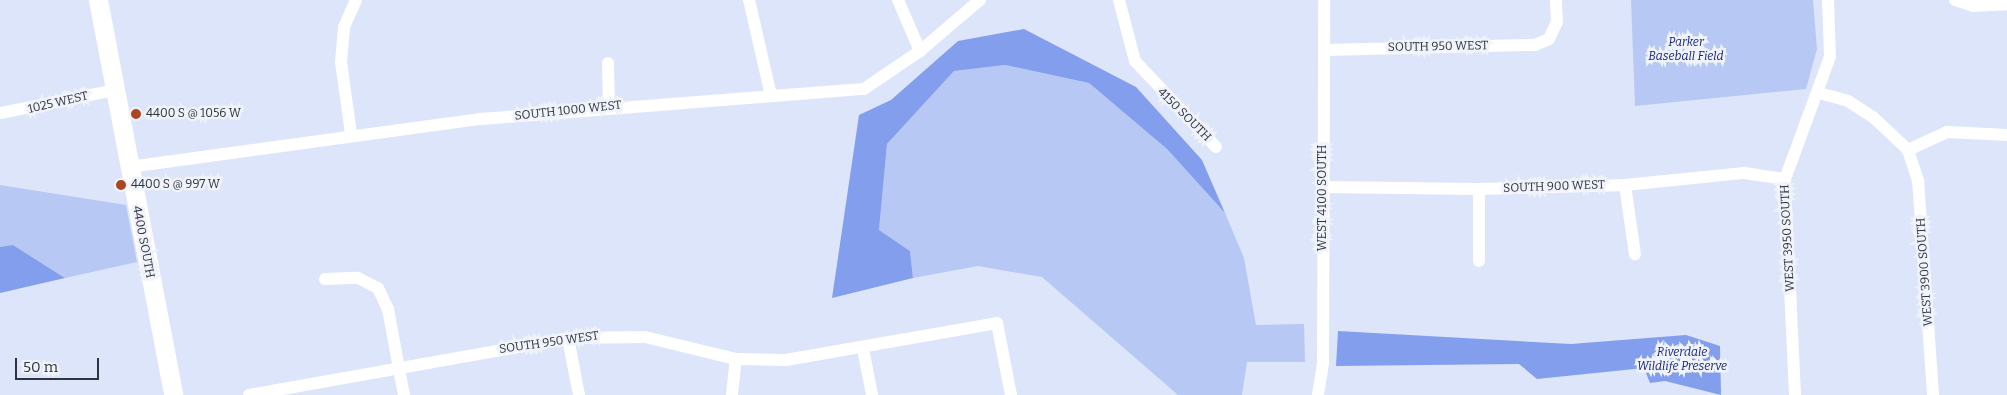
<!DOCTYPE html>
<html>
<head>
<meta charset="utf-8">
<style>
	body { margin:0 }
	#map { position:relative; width:2007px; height:395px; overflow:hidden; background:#dde5fa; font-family:Bitter,serif }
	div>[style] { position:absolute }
	.green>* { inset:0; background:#b7c8f4 }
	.forest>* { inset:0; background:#839eec }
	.street>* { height:12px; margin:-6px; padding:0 6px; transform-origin:6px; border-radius:6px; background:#fff }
	.secondary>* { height:19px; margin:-9.5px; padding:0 9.5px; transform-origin:9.5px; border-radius:9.5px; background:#fff }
	.dots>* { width:14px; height:14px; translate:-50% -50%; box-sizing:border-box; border:2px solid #f0f3f9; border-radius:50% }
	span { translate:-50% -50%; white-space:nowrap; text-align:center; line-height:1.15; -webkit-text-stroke:5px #f0f3f9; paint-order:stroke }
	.park-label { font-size:12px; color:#17247c; font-style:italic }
	.street-label { font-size:12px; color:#2e3340 }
	.poi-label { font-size:12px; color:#2e3340 }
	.left { translate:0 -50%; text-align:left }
	.scale { position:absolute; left:15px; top:358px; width:84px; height:22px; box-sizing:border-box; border:2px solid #2e3340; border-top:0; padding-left:6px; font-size:15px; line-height:18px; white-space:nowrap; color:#2e3340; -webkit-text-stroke:4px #f0f3f9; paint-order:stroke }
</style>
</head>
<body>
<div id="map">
	<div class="green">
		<i style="clip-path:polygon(1631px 0,1813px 0,1817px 49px,1806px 89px,1635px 106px)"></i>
		<i style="clip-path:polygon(1005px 65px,1089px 83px,1167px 149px,1225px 213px,1244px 258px,1256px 325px,1304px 324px,1305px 362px,1247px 362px,1242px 395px,1178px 395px,1042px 277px,978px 266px,913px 278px,910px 251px,879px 230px,887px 144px,954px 71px)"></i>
		<i style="clip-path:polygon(0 185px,126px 205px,137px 262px,65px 278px,13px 245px,0 247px)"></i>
	</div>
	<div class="forest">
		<i style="clip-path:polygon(1024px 29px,1136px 87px,1202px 160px,1225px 213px,1167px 149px,1089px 83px,1005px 65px,954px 71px,887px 144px,879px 230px,910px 251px,913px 278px,832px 298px,859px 115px,891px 100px,958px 41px)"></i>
		<i style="clip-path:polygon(13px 245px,65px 278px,0 293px,0 247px)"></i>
		<i style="clip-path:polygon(1338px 331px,1571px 344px,1686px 335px,1720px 346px,1721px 395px,1665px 381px,1650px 383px,1644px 368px,1537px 379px,1519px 364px,1336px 366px)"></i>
	</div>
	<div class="street">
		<i style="left:749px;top:0;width:98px;rotate:77deg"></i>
		<i style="left:898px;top:0;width:56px;rotate:66.7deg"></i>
		<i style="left:1119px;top:0;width:63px;rotate:75.3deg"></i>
		<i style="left:1135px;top:61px;width:118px;rotate:46.7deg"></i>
		<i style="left:1955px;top:0;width:19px;rotate:18deg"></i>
		<i style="left:1973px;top:6px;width:34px;rotate:-3deg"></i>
		<i style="left:1325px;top:50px;width:210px;rotate:-1.4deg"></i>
		<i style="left:1535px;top:45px;width:15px;rotate:-23deg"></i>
		<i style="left:1549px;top:39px;width:19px;rotate:-65deg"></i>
		<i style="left:1557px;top:22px;width:22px;rotate:-93deg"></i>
		<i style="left:608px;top:63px;width:43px;rotate:88.7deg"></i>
		<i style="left:1819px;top:93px;width:30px;rotate:15deg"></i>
		<i style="left:1848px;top:101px;width:30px;rotate:33deg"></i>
		<i style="left:1873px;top:117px;width:48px;rotate:43.3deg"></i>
		<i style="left:1908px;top:150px;width:43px;rotate:-24.8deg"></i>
		<i style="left:1947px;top:132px;width:60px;rotate:2.9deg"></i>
		<i style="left:0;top:113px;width:117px;rotate:-11.3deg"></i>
		<i style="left:351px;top:134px;width:73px;rotate:-97.9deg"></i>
		<i style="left:341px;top:62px;width:35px;rotate:-85deg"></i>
		<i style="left:344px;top:27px;width:30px;rotate:-66deg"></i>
		<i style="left:1908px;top:150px;width:32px;rotate:72deg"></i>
		<i style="left:1918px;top:180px;width:216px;rotate:86deg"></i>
		<i style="left:129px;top:167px;width:355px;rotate:-7.8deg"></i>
		<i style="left:481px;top:119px;width:384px;rotate:-4.5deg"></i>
		<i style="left:864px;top:89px;width:68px;rotate:-34.2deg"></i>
		<i style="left:920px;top:51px;width:79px;rotate:-40.4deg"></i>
		<i style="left:1625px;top:185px;width:70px;rotate:81.8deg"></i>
		<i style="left:1322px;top:187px;width:157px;rotate:0.7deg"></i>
		<i style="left:1479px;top:189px;width:146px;rotate:-1.6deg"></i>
		<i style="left:1625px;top:185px;width:120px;rotate:-5.8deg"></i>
		<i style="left:1744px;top:173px;width:41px;rotate:8.3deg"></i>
		<i style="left:1479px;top:261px;width:72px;rotate:-90deg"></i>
		<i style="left:325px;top:279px;width:33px;rotate:-2deg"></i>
		<i style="left:358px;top:278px;width:22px;rotate:27deg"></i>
		<i style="left:378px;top:288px;width:23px;rotate:65deg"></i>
		<i style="left:388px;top:309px;width:87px;rotate:79.5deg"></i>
		<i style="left:568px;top:338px;width:58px;rotate:79.1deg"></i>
		<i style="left:863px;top:349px;width:47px;rotate:78.9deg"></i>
		<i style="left:249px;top:395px;width:324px;rotate:-10.1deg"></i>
		<i style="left:568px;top:338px;width:77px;rotate:-0.7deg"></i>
		<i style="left:645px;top:337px;width:94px;rotate:13.6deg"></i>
		<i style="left:736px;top:359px;width:50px;rotate:1.1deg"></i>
		<i style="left:786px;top:360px;width:214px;rotate:-9.9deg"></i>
		<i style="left:997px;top:323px;width:73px;rotate:79deg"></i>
		<i style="left:732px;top:395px;width:36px;rotate:-84deg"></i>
		<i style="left:1318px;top:395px;width:33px;rotate:-81deg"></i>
		<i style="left:1323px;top:362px;width:362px;rotate:-89.8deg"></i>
		<i style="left:1795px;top:395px;width:216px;rotate:-92.7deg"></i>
		<i style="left:1785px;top:179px;width:130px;rotate:-69.8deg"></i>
		<i style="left:1830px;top:57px;width:57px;rotate:-92deg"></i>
	</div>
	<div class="secondary">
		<i style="left:98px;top:0;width:402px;rotate:79.2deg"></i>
	</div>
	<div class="dots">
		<i style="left:136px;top:114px;background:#ad4524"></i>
		<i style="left:121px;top:185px;background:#ad4524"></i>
	</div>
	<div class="park-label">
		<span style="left:1686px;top:50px">Parker<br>Baseball Field</span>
		<span style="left:1682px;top:360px">Riverdale<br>Wildlife Preserve</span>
	</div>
	<div class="street-label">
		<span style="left:1438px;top:47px;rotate:-1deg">SOUTH 950 WEST</span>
		<span style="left:58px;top:103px;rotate:-13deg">1025 WEST</span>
		<span style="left:568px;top:111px;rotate:-6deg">SOUTH 1000 WEST</span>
		<span style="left:1184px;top:115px;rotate:45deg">4150 SOUTH</span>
		<span style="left:1554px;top:187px;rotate:-2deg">SOUTH 900 WEST</span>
		<span style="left:1323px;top:198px;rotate:-90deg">WEST 4100 SOUTH</span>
		<span style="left:1788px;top:238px;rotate:-93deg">WEST 3950 SOUTH</span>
		<span style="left:143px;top:242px;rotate:79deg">4400 SOUTH</span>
		<span style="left:1925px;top:272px;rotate:-94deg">WEST 3900 SOUTH</span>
		<span style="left:549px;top:343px;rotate:-8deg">SOUTH 950 WEST</span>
	</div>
	<div class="poi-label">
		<span class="left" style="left:146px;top:114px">4400 S @ 1056 W</span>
		<span class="left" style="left:131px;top:185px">4400 S @ 997 W</span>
	</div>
	<div class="scale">50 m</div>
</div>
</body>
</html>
